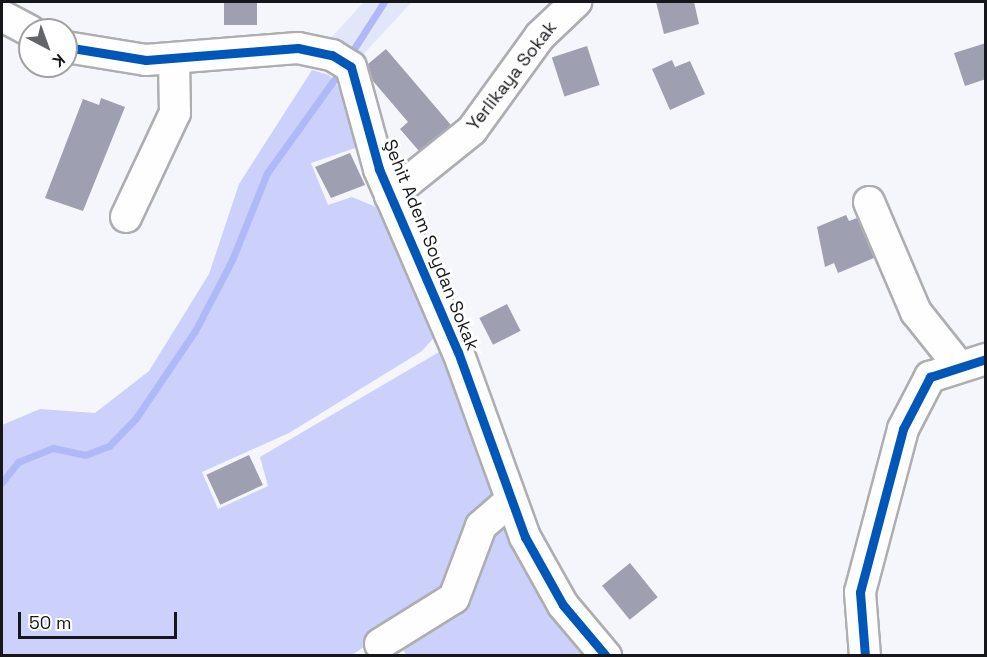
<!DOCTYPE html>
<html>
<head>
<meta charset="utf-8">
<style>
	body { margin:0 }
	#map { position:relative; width:987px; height:657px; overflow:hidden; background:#f5f6fb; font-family:"Space Grotesk",sans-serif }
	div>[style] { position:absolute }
	.green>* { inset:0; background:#e2e6f9 }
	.forest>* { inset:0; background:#cbd1fa }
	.stream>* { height:7px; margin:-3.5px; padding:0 3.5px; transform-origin:3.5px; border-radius:3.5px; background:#b0b9f8 }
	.building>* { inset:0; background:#9e9fb0; transform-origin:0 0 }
	.roads { filter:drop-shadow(2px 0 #aeaeb2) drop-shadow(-2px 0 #aeaeb2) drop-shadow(0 2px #aeaeb2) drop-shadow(0 -2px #aeaeb2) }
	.minor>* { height:30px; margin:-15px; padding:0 15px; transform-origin:15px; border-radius:15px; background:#fefefe }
	.cycleway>* { height:9px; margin:-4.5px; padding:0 4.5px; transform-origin:4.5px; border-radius:4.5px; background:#0057b8 }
	span { translate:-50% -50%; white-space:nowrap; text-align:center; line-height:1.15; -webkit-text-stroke:6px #fff; paint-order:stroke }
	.street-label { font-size:18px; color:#16171a }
	.frame { position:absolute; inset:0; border:3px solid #16171a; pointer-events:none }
	.north { position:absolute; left:18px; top:18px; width:60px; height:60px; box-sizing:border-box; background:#fff; border:2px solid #a2a2a3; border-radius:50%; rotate:139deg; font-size:16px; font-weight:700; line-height:24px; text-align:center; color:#16171a }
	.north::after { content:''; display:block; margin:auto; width:21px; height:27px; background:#646569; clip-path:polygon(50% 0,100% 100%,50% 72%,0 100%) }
	.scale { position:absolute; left:18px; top:612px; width:159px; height:27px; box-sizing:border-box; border:3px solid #16171a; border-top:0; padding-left:8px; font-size:18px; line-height:21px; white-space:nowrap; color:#16171a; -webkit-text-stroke:4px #fff; paint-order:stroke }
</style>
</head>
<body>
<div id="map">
	<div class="green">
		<i style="clip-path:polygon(364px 2px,412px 2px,358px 60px,327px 42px)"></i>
	</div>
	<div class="forest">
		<i style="clip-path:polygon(312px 70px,329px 75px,342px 91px,361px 146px,311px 163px,328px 205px,352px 197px,376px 207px,439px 332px,422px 351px,289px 433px,202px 472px,218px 509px,268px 486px,260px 457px,446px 348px,498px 500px,457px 583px,352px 655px,2px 656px,2px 425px,40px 409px,95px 413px,149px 371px,209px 274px,239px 184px)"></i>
		<i style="clip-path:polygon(502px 515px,589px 655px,407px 656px,402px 648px)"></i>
	</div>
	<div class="stream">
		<i style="left:348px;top:58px;width:67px;rotate:-57.3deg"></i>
		<i style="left:2px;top:482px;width:26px;rotate:-51deg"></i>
		<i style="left:18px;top:462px;width:38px;rotate:-22deg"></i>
		<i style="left:53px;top:448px;width:33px;rotate:12deg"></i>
		<i style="left:85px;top:455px;width:26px;rotate:-21deg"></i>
		<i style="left:109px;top:446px;width:39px;rotate:-46deg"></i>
		<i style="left:136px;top:418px;width:105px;rotate:-55.9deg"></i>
		<i style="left:195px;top:331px;width:80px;rotate:-62.5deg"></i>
		<i style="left:232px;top:260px;width:94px;rotate:-68.1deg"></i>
		<i style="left:267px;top:173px;width:127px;rotate:-54.3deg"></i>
	</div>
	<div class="building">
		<i style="left:224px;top:2px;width:33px;height:23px"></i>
		<i style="clip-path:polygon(656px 2px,694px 2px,699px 24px,664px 34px)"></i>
		<i style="clip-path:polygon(986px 43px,986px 79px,965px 86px,954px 53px)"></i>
		<i style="left:587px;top:46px;width:41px;height:37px;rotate:72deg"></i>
		<i style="clip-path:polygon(386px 49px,451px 125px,419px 151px,400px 129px,408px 122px,373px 81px,368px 64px)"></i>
		<i style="clip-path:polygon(672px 60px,675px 67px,690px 61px,705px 94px,670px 110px,652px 69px)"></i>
		<i style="clip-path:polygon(101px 98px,125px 107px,83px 211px,45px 198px,83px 99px,99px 105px)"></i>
		<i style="clip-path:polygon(350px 153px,365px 185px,331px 198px,315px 167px)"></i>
		<i style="clip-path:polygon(846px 215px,849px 221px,857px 218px,874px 258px,838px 273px,834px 263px,825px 267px,817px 227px)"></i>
		<i style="left:507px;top:304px;width:30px;height:31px;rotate:63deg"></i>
		<i style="left:249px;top:455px;width:33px;height:47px;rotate:65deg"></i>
		<i style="left:630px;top:563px;width:44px;height:36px;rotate:51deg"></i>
	</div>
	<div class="roads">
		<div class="minor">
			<i style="left:2px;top:16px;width:32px;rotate:28deg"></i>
			<i style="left:66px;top:47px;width:81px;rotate:9.2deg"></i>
			<i style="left:146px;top:60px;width:152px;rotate:-4.5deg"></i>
			<i style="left:298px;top:48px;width:35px;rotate:12deg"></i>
			<i style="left:332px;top:55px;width:22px;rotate:32deg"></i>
			<i style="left:351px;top:67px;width:106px;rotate:74.6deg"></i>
			<i style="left:379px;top:169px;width:199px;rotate:66.7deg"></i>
			<i style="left:458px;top:352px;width:197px;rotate:70.1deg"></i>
			<i style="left:525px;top:537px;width:78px;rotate:60.8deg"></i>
			<i style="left:563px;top:605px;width:67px;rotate:49.9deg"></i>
			<i style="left:390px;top:196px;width:105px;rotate:-38.8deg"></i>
			<i style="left:472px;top:130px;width:116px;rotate:-54.1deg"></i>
			<i style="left:540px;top:36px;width:50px;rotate:-43.4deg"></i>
			<i style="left:869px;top:202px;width:120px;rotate:66.9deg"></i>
			<i style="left:916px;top:312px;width:69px;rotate:51.5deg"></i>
			<i style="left:126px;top:217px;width:115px;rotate:-64.8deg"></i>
			<i style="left:175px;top:113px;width:54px;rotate:-91.1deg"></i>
			<i style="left:380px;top:644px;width:87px;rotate:-31.9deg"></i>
			<i style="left:454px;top:598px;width:77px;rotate:-69.4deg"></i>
			<i style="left:481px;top:526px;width:38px;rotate:-41deg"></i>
			<i style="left:865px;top:656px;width:64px;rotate:-94.5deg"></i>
			<i style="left:860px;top:592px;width:169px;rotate:-75.2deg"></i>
			<i style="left:903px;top:429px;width:59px;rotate:-62.6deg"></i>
			<i style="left:930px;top:377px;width:59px;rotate:-17.8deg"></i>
		</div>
	</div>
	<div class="cycleway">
		<i style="left:66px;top:47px;width:81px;rotate:9.2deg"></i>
		<i style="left:146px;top:60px;width:152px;rotate:-4.5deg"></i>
		<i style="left:298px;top:48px;width:35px;rotate:12deg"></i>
		<i style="left:332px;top:55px;width:22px;rotate:32deg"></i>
		<i style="left:351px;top:67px;width:106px;rotate:74.6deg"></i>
		<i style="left:379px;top:169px;width:199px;rotate:66.7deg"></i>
		<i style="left:458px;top:352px;width:197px;rotate:70.1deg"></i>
		<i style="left:525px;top:537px;width:78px;rotate:60.8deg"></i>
		<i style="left:563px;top:605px;width:67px;rotate:49.9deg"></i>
		<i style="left:865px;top:656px;width:64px;rotate:-94.5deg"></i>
		<i style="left:860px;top:592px;width:169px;rotate:-75.2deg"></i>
		<i style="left:903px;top:429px;width:59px;rotate:-62.6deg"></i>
		<i style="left:930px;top:377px;width:59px;rotate:-17.8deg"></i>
	</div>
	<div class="street-label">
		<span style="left:512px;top:76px;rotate:-52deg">Yerlikaya Sokak</span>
		<span style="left:431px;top:245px;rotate:68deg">Şehit Adem Soydan Sokak</span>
	</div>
	<div class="frame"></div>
	<div class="north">K</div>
	<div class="scale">50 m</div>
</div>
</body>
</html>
